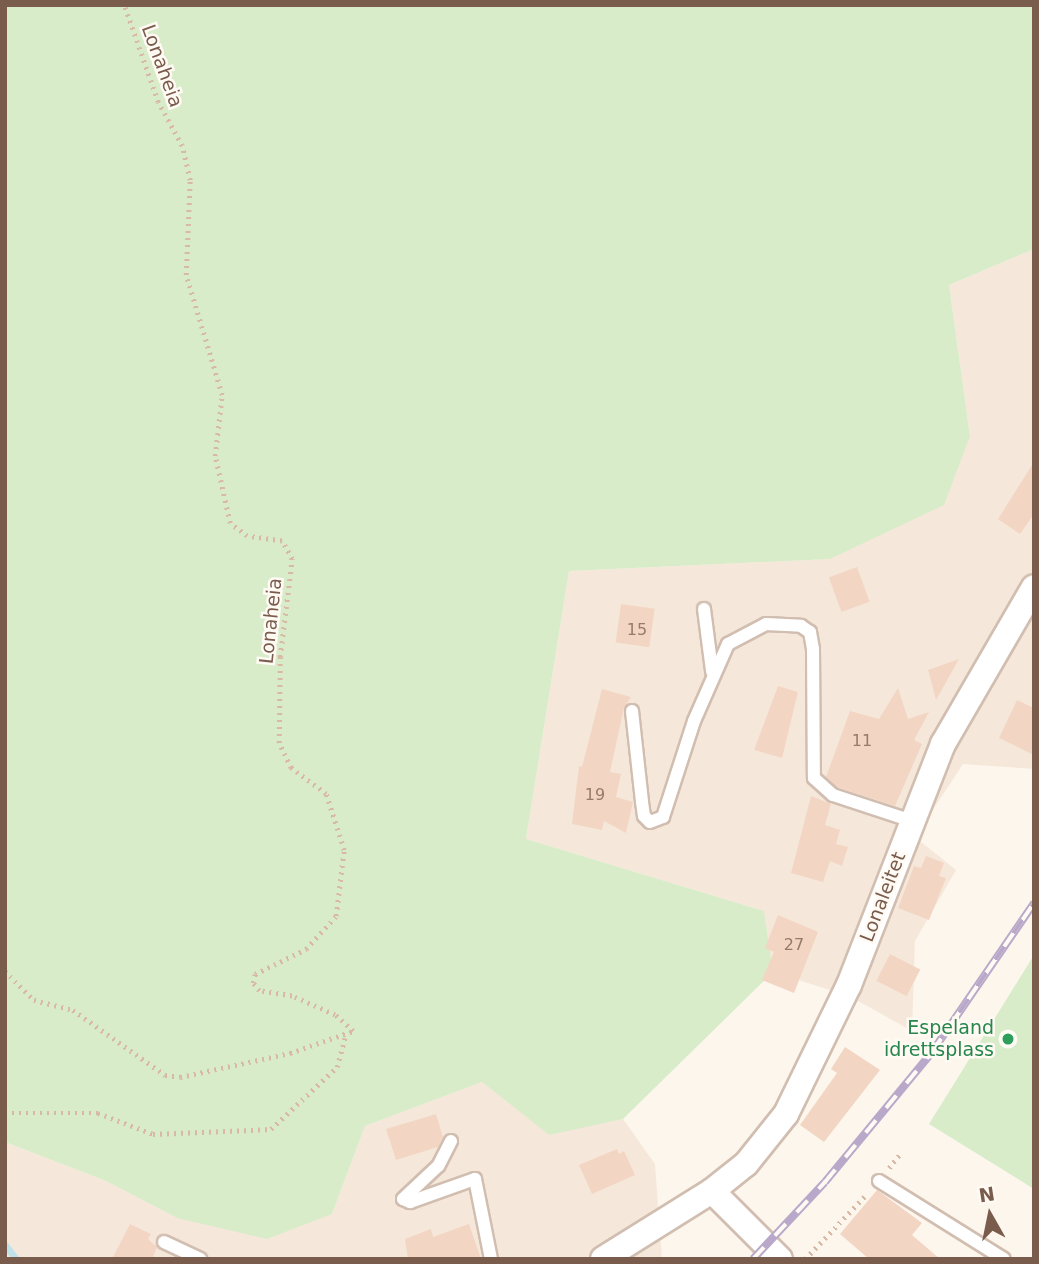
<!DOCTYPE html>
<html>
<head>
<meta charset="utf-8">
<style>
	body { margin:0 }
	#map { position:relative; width:1039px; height:1264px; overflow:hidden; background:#fdf6ec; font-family:"DejaVu Sans",sans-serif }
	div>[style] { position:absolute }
	.residential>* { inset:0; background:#f5e8da }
	.green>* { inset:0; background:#d8ecc9 }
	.stream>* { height:7px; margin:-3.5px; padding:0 3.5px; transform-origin:3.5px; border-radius:3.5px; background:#bfe3e8 }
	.building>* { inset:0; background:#f3d5c3; transform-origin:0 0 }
	.path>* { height:4.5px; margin-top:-2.25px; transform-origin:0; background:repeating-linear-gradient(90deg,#d9b8a5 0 2px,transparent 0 7px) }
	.roads { filter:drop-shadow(2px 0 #d1beb0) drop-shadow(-2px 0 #d1beb0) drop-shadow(0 2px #d1beb0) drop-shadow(0 -2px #d1beb0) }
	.service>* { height:12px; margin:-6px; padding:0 6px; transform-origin:6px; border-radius:6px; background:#fff }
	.minor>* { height:24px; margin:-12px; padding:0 12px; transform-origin:12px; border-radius:12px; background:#fff }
	.rail>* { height:8px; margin-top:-4px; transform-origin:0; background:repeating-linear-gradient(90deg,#fffaf3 0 16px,#b9a8c9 0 32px); box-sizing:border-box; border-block:2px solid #b9a8c9 }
	.dots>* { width:19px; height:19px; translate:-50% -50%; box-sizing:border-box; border:4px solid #fffaf3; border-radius:50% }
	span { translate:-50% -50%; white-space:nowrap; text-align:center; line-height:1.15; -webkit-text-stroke:5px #fffaf3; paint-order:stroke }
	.number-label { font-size:16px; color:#987a6a }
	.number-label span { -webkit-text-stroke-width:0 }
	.street-label { font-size:19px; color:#7a5c4d }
	.leisure-label { font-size:19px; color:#27864d }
	.right { translate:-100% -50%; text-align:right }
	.frame { position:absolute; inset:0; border:7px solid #7a5c4d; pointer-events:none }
	.north { position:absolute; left:955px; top:1180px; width:70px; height:70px; -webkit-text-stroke:5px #fffaf3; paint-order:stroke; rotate:351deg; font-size:19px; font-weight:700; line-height:28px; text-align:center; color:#7a5c4d }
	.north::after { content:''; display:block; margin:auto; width:24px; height:32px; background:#7a5c4d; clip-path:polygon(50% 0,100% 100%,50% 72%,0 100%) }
</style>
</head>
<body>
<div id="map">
	<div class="residential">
		<i style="clip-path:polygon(1034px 249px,1034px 769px,963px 764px,915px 837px,956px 870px,915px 941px,912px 1031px,849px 996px,773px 972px,764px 911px,526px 839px,569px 571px,830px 559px,970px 436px,949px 285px)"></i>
		<i style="clip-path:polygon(482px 1082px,549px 1134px,623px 1119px,655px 1164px,662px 1259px,5px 1259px,5px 1142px,106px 1181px,177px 1218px,332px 1214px,365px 1126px)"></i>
	</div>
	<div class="green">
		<i style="clip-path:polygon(5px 5px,1034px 5px,1034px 249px,949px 285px,970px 436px,944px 505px,830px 559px,569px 571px,526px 839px,764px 911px,773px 972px,623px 1119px,549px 1135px,482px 1082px,365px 1126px,332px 1214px,267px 1239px,177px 1218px,106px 1181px,5px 1142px)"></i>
		<i style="clip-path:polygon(1034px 955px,1034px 1189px,929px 1124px)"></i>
	</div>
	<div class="stream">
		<i style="left:5px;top:1245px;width:18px;rotate:52deg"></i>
	</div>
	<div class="building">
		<i style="clip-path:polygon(1034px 462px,1034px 514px,1020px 534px,998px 519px)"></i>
		<i style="left:857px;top:567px;width:37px;height:30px;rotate:70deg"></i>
		<i style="left:621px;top:604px;width:34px;height:39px;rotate:8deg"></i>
		<i style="clip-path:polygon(959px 659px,936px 700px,928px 670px)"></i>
		<i style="clip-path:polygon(778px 686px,798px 692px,782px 758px,754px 750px)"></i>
		<i style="clip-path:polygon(898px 688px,908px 719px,929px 712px,914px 740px,922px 744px,895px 806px,837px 787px,826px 777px,850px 711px,879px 719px)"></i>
		<i style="clip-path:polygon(602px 689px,631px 697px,624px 708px,610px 772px,621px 774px,616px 797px,633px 802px,626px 833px,604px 821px,602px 830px,572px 824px,579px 766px,582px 767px)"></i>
		<i style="clip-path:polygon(1017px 700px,1034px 708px,1034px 755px,999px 738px)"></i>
		<i style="clip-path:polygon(811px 796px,831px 804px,825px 825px,840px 830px,836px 844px,848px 847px,842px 866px,830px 861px,823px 882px,791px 873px)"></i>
		<i style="clip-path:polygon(926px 856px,944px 863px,939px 876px,946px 878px,929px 920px,898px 908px,914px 866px,921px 868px)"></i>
		<i style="clip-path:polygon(778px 915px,818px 932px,794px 993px,762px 980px,774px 952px,765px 948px)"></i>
		<i style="left:890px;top:954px;width:34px;height:30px;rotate:27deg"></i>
		<i style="clip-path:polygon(845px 1047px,880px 1070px,824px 1142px,800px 1125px,837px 1073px,831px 1069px)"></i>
		<i style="clip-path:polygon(436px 1114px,443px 1137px,438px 1147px,396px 1160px,386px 1129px)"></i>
		<i style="clip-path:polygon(617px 1149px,619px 1154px,624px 1151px,635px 1175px,592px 1194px,579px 1165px)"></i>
		<i style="clip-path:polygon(877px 1190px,922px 1223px,912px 1235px,940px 1259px,869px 1259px,840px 1234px)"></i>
		<i style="clip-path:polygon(130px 1224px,151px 1234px,148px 1239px,157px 1247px,152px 1259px,112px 1259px)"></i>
		<i style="clip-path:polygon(469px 1224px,481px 1259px,408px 1259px,405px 1239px,431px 1229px,433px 1237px)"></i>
	</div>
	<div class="path">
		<i style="left:5px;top:971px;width:41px;rotate:45deg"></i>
		<i style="left:34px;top:1000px;width:40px;rotate:14.4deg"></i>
		<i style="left:73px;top:1010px;width:113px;rotate:35.2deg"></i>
		<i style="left:165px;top:1075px;width:15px;rotate:8deg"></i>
		<i style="left:180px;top:1077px;width:113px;rotate:-12.3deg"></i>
		<i style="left:290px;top:1053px;width:67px;rotate:-19.2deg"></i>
		<i style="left:353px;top:1031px;width:24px;rotate:-138deg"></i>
		<i style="left:335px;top:1015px;width:47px;rotate:-156.2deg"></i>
		<i style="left:292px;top:996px;width:33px;rotate:-171deg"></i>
		<i style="left:259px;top:991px;width:10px;rotate:-127deg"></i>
		<i style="left:253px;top:983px;width:9px;rotate:-77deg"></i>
		<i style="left:255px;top:974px;width:57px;rotate:-26.1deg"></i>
		<i style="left:306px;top:949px;width:45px;rotate:-47.7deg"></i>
		<i style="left:336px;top:916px;width:66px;rotate:-83.1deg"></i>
		<i style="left:344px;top:850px;width:59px;rotate:-107.8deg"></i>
		<i style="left:326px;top:794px;width:44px;rotate:-143.4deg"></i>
		<i style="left:291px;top:768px;width:28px;rotate:-116deg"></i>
		<i style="left:279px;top:743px;width:86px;rotate:-89.3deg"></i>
		<i style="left:280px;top:657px;width:99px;rotate:-83deg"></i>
		<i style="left:292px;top:559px;width:21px;rotate:-119deg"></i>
		<i style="left:282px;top:541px;width:35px;rotate:-172deg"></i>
		<i style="left:247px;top:536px;width:21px;rotate:-143deg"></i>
		<i style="left:230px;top:523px;width:69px;rotate:-102.6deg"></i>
		<i style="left:215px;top:456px;width:61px;rotate:-83.5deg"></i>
		<i style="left:222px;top:395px;width:125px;rotate:-106.7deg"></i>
		<i style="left:186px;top:275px;width:95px;rotate:-87.6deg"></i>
		<i style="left:190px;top:180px;width:35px;rotate:-103deg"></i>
		<i style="left:182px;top:146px;width:50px;rotate:-118.6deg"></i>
		<i style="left:158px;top:102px;width:103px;rotate:-109.3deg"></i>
		<i style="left:5px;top:1113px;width:93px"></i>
		<i style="left:98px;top:1113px;width:59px;rotate:20.9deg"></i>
		<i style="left:153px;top:1134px;width:118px;rotate:-2.4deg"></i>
		<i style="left:271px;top:1129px;width:91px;rotate:-43.2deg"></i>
		<i style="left:337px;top:1067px;width:30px;rotate:-75deg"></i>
		<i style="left:889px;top:1168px;width:18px;rotate:-52deg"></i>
		<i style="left:805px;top:1259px;width:90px;rotate:-46.4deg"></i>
	</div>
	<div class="roads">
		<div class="service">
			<i style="left:704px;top:609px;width:63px;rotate:82.6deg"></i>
			<i style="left:632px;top:711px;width:92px;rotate:83.7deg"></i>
			<i style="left:642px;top:802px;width:14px;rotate:82deg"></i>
			<i style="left:644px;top:816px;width:8px;rotate:45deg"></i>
			<i style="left:650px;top:822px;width:14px;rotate:-21deg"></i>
			<i style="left:663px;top:817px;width:101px;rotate:-72.1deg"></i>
			<i style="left:694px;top:721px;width:84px;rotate:-66.2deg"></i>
			<i style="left:728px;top:644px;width:43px;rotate:-27.8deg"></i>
			<i style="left:766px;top:624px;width:35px;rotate:3deg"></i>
			<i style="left:801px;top:626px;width:11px;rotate:34deg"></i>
			<i style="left:810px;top:632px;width:17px;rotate:80deg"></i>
			<i style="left:813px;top:649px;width:129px;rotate:89.6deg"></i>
			<i style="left:814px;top:778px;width:25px;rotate:42deg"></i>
			<i style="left:833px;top:795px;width:83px;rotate:18.2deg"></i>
			<i style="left:451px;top:1141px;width:28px;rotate:117deg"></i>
			<i style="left:438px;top:1166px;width:48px;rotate:136.7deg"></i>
			<i style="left:403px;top:1199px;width:8px;rotate:23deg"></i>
			<i style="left:410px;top:1202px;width:69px;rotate:-19.5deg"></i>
			<i style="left:475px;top:1179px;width:82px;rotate:78.7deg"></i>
			<i style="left:879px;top:1181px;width:147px;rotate:32deg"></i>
			<i style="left:164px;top:1242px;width:40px;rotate:25deg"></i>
		</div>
		<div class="minor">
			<i style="left:712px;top:1191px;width:96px;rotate:45deg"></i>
			<i style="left:603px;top:1259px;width:128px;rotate:-32deg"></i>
			<i style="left:712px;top:1191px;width:43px;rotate:-38.5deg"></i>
			<i style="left:746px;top:1164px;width:64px;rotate:-51.3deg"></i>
			<i style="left:786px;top:1114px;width:144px;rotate:-64deg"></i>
			<i style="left:849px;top:985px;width:259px;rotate:-68.7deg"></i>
			<i style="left:943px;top:744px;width:181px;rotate:-59.9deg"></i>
		</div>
	</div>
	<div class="rail">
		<i style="left:753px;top:1259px;width:105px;rotate:-46.9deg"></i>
		<i style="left:825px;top:1182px;width:168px;rotate:-50.5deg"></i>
		<i style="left:932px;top:1052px;width:181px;rotate:-55.6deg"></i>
	</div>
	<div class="dots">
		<i style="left:1008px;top:1039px;background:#2e9e5b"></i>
	</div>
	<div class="number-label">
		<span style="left:637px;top:630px">15</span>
		<span style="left:862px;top:741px">11</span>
		<span style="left:595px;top:795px">19</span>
		<span style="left:794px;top:945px">27</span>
	</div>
	<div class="street-label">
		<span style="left:162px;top:66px;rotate:70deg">Lonaheia</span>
		<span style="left:271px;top:621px;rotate:-84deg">Lonaheia</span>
		<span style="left:883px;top:897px;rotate:-69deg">Lonaleitet</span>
	</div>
	<div class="leisure-label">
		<span class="right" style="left:994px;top:1039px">Espeland<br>idrettsplass</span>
	</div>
	<div class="frame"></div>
	<div class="north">N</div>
</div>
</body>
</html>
